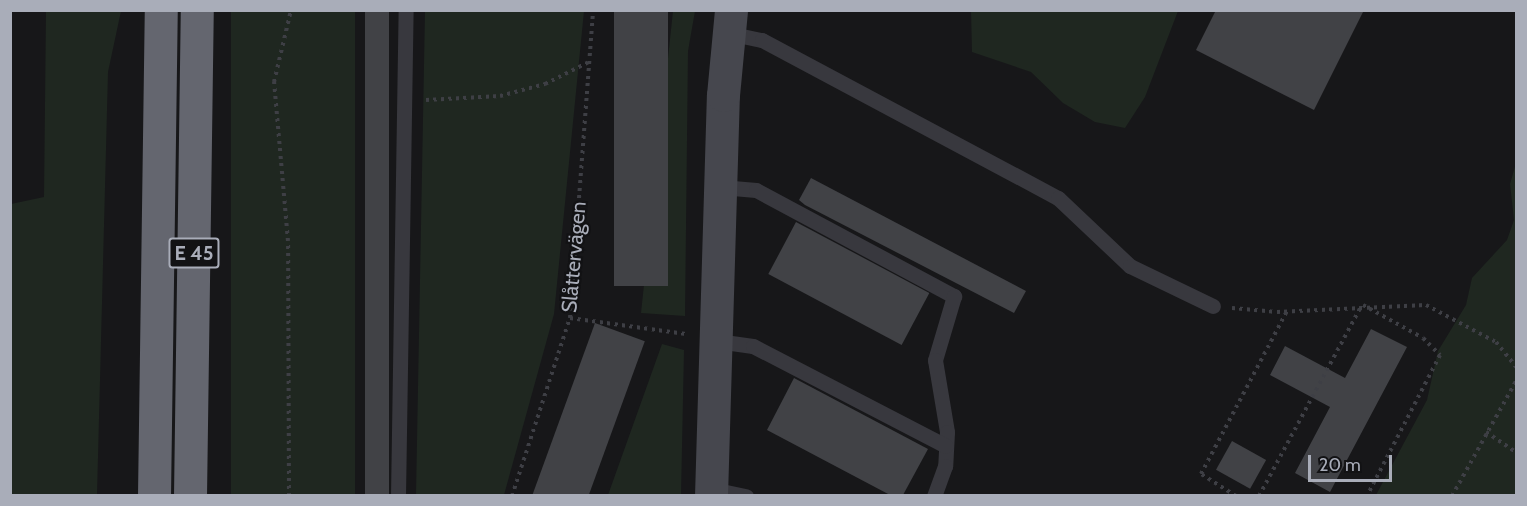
<!DOCTYPE html>
<html>
<head>
<meta charset="utf-8">
<style>
	body { margin:0 }
	#map { position:relative; width:1527px; height:506px; overflow:hidden; background:#171719; font-family:Cabin,sans-serif }
	div>[style] { position:absolute }
	.green>* { inset:0; background:#1f2720; transform-origin:0 0 }
	.building>* { inset:0; background:#414246; transform-origin:0 0 }
	.path>* { height:4px; margin-top:-2px; transform-origin:0; background:repeating-linear-gradient(90deg,#3e3f45 0 3px,transparent 0 7.5px) }
	.lane>* { height:15px; margin:-7.5px; padding:0 7.5px; transform-origin:7.5px; border-radius:7.5px; background:#38383e }
	.secondary>* { height:33px; margin:-16.5px; padding:0 16.5px; transform-origin:16.5px; border-radius:16.5px; background:#46474e }
	.highway>* { height:33px; margin:-16.5px; padding:0 16.5px; transform-origin:16.5px; border-radius:16.5px; background:#64666f }
	span { translate:-50% -50%; white-space:nowrap; text-align:center; line-height:1.15; -webkit-text-stroke:4.5px #121214; paint-order:stroke }
	.shield-label span { padding:2px 4px; background:#121214; border:2px solid; border-radius:4px; -webkit-text-stroke-width:0 }
	.shield-label { font-size:20px; color:#a9adb9; font-weight:700 }
	.street-label { font-size:21px; color:#a9adb9 }
	.frame { position:absolute; inset:0; border:12px solid #a9adb9; pointer-events:none }
	.scale { position:absolute; left:1308px; top:455px; width:84px; height:27px; box-sizing:border-box; border:3px solid #a9adb9; border-top:0; padding-left:8px; font-size:18px; line-height:21px; white-space:nowrap; color:#a9adb9; -webkit-text-stroke:4px #121214; paint-order:stroke }
</style>
</head>
<body>
<div id="map">
	<div class="green">
		<i style="clip-path:polygon(46px 11px,121px 11px,108px 72px,97px 495px,11px 495px,11px 204px,44px 197px)"></i>
		<i style="left:231px;top:11px;width:124px;height:484px"></i>
		<i style="clip-path:polygon(425px 11px,584px 11px,554px 314px,504px 495px,416px 495px)"></i>
		<i style="clip-path:polygon(673px 11px,695px 11px,688px 51px,685px 316px,641px 313px)"></i>
		<i style="clip-path:polygon(971px 11px,971px 10px,1178px 11px,1145px 97px,1125px 128px,1095px 122px,1063px 103px,1031px 72px,972px 52px)"></i>
		<i style="clip-path:polygon(1516px 163px,1516px 495px,1376px 495px,1427px 400px,1438px 351px,1466px 305px,1472px 278px,1507px 240px,1514px 220px,1510px 184px)"></i>
		<i style="clip-path:polygon(662px 344px,684px 350px,681px 495px,608px 495px)"></i>
	</div>
	<div class="building">
		<i style="left:365px;top:10px;width:24px;height:485px"></i>
		<i style="left:614px;top:10px;width:54px;height:276px"></i>
		<i style="clip-path:polygon(1216px 10px,1364px 10px,1314px 110px,1196px 50px)"></i>
		<i style="clip-path:polygon(811px 178px,1026px 291px,1014px 313px,805px 205px,799px 200px)"></i>
		<i style="left:796px;top:222px;width:151px;height:59px;rotate:28deg"></i>
		<i style="left:595px;top:323px;width:53px;height:182px;rotate:20deg"></i>
		<i style="clip-path:polygon(1371px 329px,1407px 347px,1330px 492px,1295px 473px,1330px 407px,1270px 375px,1285px 346px,1345px 378px)"></i>
		<i style="clip-path:polygon(794px 378px,928px 449px,903px 495px,890px 495px,767px 430px)"></i>
		<i style="left:1232px;top:441px;width:39px;height:33px;rotate:29deg"></i>
	</div>
	<div class="path">
		<i style="left:426px;top:100px;width:74px;rotate:-3.1deg"></i>
		<i style="left:500px;top:96px;width:47px;rotate:-14.9deg"></i>
		<i style="left:545px;top:84px;width:49px;rotate:-26.6deg"></i>
		<i style="left:1363px;top:305px;width:68px;rotate:28.8deg"></i>
		<i style="left:1423px;top:338px;width:24px;rotate:45deg"></i>
		<i style="left:1440px;top:355px;width:159px;rotate:117.4deg"></i>
		<i style="left:1232px;top:308px;width:45px;rotate:5.1deg"></i>
		<i style="left:1277px;top:312px;width:149px;rotate:-2.7deg"></i>
		<i style="left:1426px;top:305px;width:79px;rotate:27.9deg"></i>
		<i style="left:1496px;top:342px;width:32px;rotate:51deg"></i>
		<i style="left:570px;top:318px;width:117px;rotate:7.9deg"></i>
		<i style="left:1486px;top:432px;width:36px;rotate:34deg"></i>
		<i style="left:289px;top:496px;width:255px;rotate:-90.2deg"></i>
		<i style="left:288px;top:241px;width:160px;rotate:-95deg"></i>
		<i style="left:274px;top:82px;width:74px;rotate:-76.7deg"></i>
		<i style="left:512px;top:496px;width:187px;rotate:-72deg"></i>
		<i style="left:570px;top:318px;width:309px;rotate:-85.7deg"></i>
		<i style="left:1236px;top:496px;width:41px;rotate:-147.8deg"></i>
		<i style="left:1201px;top:474px;width:187px;rotate:-62.2deg"></i>
		<i style="left:1259px;top:496px;width:217px;rotate:-61.7deg"></i>
		<i style="left:1452px;top:496px;width:132px;rotate:-60.9deg"></i>
	</div>
	<div class="lane">
		<i style="left:728px;top:33px;width:35px;rotate:12deg"></i>
		<i style="left:762px;top:40px;width:336px;rotate:28.1deg"></i>
		<i style="left:1058px;top:198px;width:99px;rotate:43.4deg"></i>
		<i style="left:1130px;top:266px;width:92px;rotate:25.7deg"></i>
		<i style="left:721px;top:187px;width:35px;rotate:5deg"></i>
		<i style="left:756px;top:190px;width:225px;rotate:28.2deg"></i>
		<i style="left:954px;top:296px;width:67px;rotate:106.5deg"></i>
		<i style="left:935px;top:360px;width:73px;rotate:80.5deg"></i>
		<i style="left:947px;top:432px;width:34px;rotate:93deg"></i>
		<i style="left:945px;top:466px;width:32px;rotate:110deg"></i>
		<i style="left:717px;top:341px;width:36px;rotate:8deg"></i>
		<i style="left:753px;top:346px;width:217px;rotate:27.4deg"></i>
		<i style="left:712px;top:489px;width:35px;rotate:12deg"></i>
		<i style="left:398px;top:496px;width:486px;rotate:-89.1deg"></i>
	</div>
	<div class="secondary">
		<i style="left:711px;top:496px;width:401px;rotate:-88.3deg"></i>
		<i style="left:723px;top:95px;width:85px;rotate:-84.6deg"></i>
	</div>
	<div class="highway">
		<i style="left:154px;top:496px;width:486px;rotate:-89.2deg"></i>
		<i style="left:190px;top:496px;width:486px;rotate:-89.2deg"></i>
	</div>
	<div class="shield-label">
		<span style="left:194px;top:253px">E 45</span>
	</div>
	<div class="street-label">
		<span style="left:574px;top:257px;rotate:-85deg">Slåttervägen</span>
	</div>
	<div class="frame"></div>
	<div class="scale">20 m</div>
</div>
</body>
</html>
